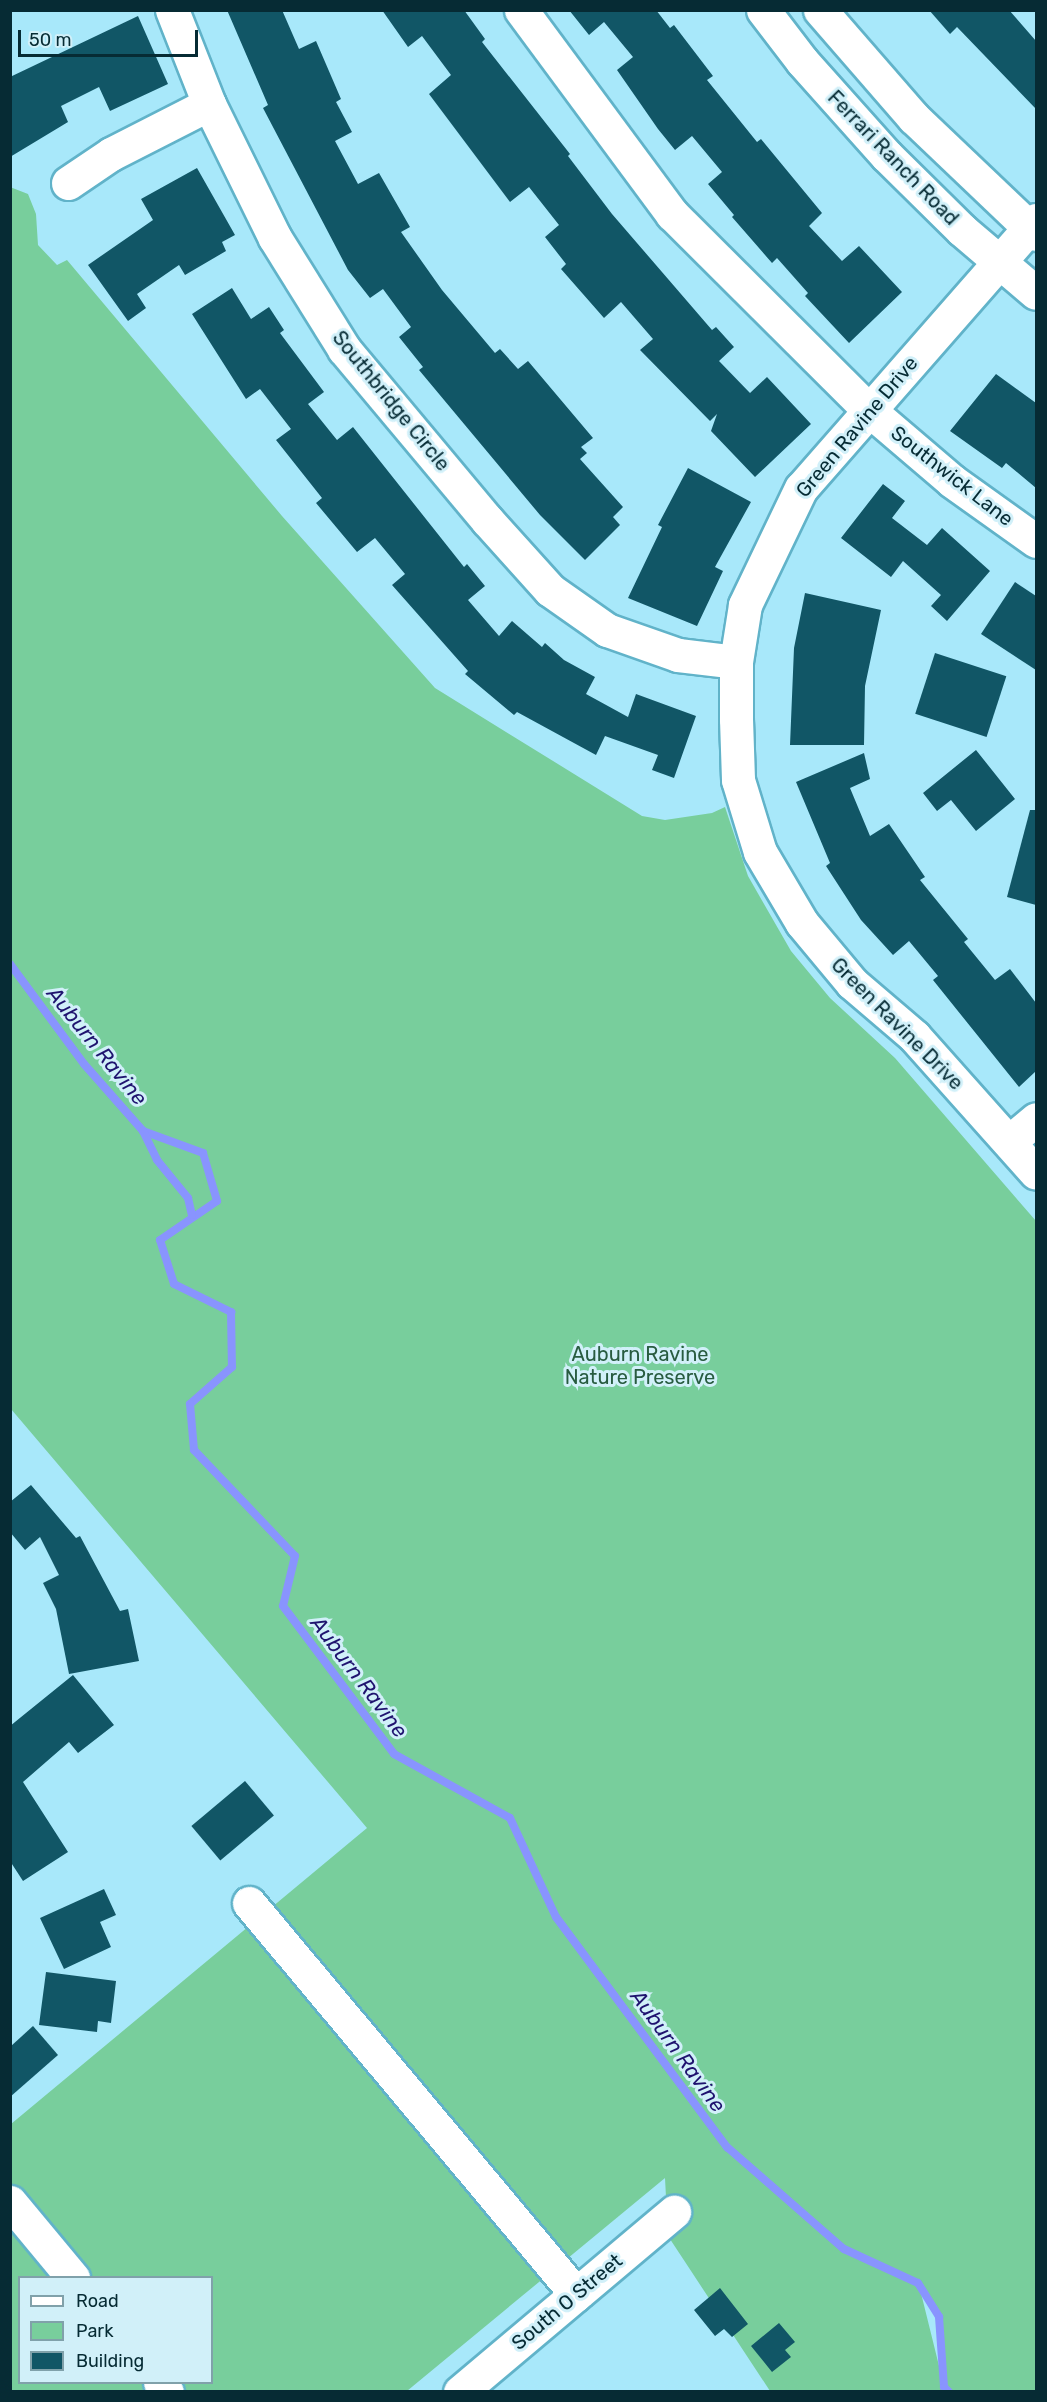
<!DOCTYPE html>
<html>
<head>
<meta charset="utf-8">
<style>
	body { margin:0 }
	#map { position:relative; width:1047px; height:2402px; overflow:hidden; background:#a8e8fa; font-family:Rubik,sans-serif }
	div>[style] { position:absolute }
	.green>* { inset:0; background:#78ce9c }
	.stream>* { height:8px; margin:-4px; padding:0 4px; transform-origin:4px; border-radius:4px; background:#8994fe }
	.building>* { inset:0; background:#115666; transform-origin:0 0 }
	.roads { filter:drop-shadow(2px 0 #61b3c9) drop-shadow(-2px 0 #61b3c9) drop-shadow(0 2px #61b3c9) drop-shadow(0 -2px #61b3c9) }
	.minor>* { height:33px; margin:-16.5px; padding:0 16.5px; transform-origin:16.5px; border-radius:16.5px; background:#fff }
	.major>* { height:33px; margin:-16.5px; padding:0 16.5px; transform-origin:16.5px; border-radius:16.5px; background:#fff }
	span { translate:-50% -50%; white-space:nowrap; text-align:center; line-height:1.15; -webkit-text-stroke:6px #d1f0f9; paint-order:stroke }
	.street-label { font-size:20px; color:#062b34 }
	.park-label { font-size:20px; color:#285c40 }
	.water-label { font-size:21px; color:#1f136f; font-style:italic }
	.frame { position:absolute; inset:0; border:12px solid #062b34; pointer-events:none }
	.legend { position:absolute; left:18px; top:2276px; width:195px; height:108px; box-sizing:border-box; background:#d1f0f9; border:2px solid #80a1aa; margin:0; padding:8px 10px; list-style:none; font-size:18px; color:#062b34 }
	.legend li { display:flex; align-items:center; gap:12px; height:30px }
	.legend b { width:30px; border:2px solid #80a1aa }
	.scale { position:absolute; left:18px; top:30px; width:180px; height:27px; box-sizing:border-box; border:3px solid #062b34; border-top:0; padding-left:8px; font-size:18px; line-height:21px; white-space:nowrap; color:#062b34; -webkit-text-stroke:4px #d1f0f9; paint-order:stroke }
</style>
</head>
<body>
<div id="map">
	<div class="green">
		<i style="clip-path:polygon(evenodd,10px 187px,28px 194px,36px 214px,38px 245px,57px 265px,67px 260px,282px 516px,435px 688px,642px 816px,665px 820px,712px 813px,725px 807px,748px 876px,791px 951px,830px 998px,895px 1058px,1036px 1221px,1036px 2391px,770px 2391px,668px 2236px,665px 2178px,407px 2391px,11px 2391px,11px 2124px,367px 1828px,11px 1409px,10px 187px,20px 2278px,212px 2278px,212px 2382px,20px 2382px,20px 2278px,10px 187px,919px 2285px,939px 2317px,943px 2382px,919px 2285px)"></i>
	</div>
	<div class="stream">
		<i style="left:10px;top:964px;width:124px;rotate:53.5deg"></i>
		<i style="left:84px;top:1064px;width:89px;rotate:48.6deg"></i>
		<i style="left:143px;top:1131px;width:64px;rotate:20.1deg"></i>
		<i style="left:203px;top:1153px;width:50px;rotate:73.7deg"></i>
		<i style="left:217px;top:1201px;width:69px;rotate:145.6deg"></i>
		<i style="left:160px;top:1240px;width:46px;rotate:72.3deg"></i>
		<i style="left:174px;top:1284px;width:64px;rotate:26.2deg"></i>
		<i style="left:231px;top:1312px;width:55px;rotate:89deg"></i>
		<i style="left:232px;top:1367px;width:56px;rotate:138.6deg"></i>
		<i style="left:190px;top:1404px;width:46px;rotate:85deg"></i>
		<i style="left:194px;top:1450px;width:146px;rotate:46.4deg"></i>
		<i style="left:295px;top:1556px;width:51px;rotate:103.5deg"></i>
		<i style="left:283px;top:1606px;width:185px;rotate:53.1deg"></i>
		<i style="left:394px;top:1754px;width:132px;rotate:28.9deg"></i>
		<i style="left:510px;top:1818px;width:109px;rotate:65.1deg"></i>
		<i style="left:556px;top:1917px;width:287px;rotate:53.4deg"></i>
		<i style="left:727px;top:2147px;width:155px;rotate:41.1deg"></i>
		<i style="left:844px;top:2249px;width:81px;rotate:24.7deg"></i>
		<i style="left:918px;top:2283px;width:40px;rotate:58deg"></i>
		<i style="left:939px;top:2317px;width:70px;rotate:85.9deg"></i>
		<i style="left:944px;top:2387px;width:7px;rotate:45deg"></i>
		<i style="left:143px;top:1131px;width:32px;rotate:64deg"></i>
		<i style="left:157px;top:1160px;width:49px;rotate:50.8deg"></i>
		<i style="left:188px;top:1198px;width:17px;rotate:77deg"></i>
	</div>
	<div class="building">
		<i style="clip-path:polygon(227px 10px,282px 10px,299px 49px,316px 41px,341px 99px,336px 102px,352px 132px,335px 141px,358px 184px,379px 173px,410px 227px,401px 232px,442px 290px,495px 353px,500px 349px,518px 369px,528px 361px,593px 438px,581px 447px,587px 453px,580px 459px,623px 507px,613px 517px,620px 525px,585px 560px,540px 515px,419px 370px,423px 367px,399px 337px,411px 327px,383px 289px,370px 298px,348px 270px,263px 108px,268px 105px)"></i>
		<i style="clip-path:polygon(382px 10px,464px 10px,485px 39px,482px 42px,570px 154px,568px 156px,612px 214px,712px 330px,716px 327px,734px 347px,719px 361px,750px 393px,767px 377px,811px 424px,755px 477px,711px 431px,717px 414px,710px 421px,640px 350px,653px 339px,621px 302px,604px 318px,561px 269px,566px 264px,545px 237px,559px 225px,529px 187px,510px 202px,429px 94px,451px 75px,422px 36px,408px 47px)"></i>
		<i style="clip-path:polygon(569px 10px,656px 10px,670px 28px,674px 25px,713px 76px,707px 80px,757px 142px,761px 139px,822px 213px,809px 226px,842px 261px,859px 246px,902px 292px,849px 343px,805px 296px,808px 293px,777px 258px,772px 263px,732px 217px,734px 215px,708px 184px,722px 172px,692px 136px,675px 150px,658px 129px,617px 70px,633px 57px,604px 22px,589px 35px)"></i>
		<i style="clip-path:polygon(929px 10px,1009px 10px,1036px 41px,1036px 109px,957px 27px,950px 34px)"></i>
		<i style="clip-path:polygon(138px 16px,168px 84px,110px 111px,99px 87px,61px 106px,68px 122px,10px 157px,10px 77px)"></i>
		<i style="clip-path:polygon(197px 168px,235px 235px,222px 242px,226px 251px,185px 275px,179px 265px,137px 294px,146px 308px,128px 321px,88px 265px,153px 220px,141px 199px)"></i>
		<i style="clip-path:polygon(232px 288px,251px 319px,269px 307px,284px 330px,280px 333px,324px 392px,308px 404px,337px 440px,353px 427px,464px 567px,467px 564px,485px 586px,468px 600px,499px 636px,512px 621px,542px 647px,545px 643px,564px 660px,595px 677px,586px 694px,628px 717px,636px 694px,696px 716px,674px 778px,652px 770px,658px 755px,605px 736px,596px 755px,517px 712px,514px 715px,465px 674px,468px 671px,392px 585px,405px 574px,375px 538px,357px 552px,316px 503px,322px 498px,276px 440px,291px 429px,260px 389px,246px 399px,192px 314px)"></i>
		<i style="clip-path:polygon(996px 374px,1036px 403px,1036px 488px,1006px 463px,1002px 468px,950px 431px)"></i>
		<i style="clip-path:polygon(688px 468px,751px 502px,715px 567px,723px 571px,697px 626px,628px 598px,662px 527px,658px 525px)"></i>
		<i style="clip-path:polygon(883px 484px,905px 501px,892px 518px,927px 545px,942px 528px,990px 571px,947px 621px,931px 606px,941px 595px,903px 561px,891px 577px,841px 538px)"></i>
		<i style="clip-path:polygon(1015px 582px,1036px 596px,1036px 670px,981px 634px)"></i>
		<i style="clip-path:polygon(805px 593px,881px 610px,865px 686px,864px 745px,790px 745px,794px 648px)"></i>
		<i style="left:935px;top:653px;width:75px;height:64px;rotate:18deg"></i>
		<i style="clip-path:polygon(976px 750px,1015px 799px,976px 831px,951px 800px,937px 811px,923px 793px)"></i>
		<i style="clip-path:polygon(864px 753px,870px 779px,850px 788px,870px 836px,889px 824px,925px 877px,920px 880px,968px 939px,964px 942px,995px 980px,1010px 969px,1036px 1003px,1036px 1071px,1019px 1087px,933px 980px,938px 976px,909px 941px,893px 955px,861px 920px,826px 866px,830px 863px,796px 782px)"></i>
		<i style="clip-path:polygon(1030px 810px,1036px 810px,1036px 905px,1007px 897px)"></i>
		<i style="clip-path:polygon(31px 1485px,76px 1538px,80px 1536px,120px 1611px,128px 1609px,139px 1661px,69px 1674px,56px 1609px,43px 1583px,59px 1575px,40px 1537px,25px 1550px,10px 1532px,10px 1502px)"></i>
		<i style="clip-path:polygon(73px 1675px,114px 1725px,78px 1753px,69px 1742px,23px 1782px,68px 1852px,23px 1881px,10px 1861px,10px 1726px)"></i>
		<i style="left:245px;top:1781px;width:45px;height:70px;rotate:50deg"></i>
		<i style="clip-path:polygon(104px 1889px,116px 1915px,100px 1922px,111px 1947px,64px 1969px,40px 1918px)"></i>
		<i style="clip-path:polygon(46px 1972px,116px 1981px,111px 2023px,98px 2021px,97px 2032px,39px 2025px)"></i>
		<i style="clip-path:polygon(33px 2026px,58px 2055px,10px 2097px,10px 2047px)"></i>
		<i style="clip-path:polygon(720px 2288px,748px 2324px,732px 2337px,724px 2329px,715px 2336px,694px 2310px)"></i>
		<i style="clip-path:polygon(779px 2323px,795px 2342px,785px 2350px,791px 2357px,772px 2372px,751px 2346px)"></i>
	</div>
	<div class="roads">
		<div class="minor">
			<i style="left:172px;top:10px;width:101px;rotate:68.5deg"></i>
			<i style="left:209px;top:104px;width:149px;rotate:63.8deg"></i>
			<i style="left:275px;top:238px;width:131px;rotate:58.1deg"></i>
			<i style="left:344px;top:349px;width:223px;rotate:50.1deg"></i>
			<i style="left:487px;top:520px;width:94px;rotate:48deg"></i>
			<i style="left:550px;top:590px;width:70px;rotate:35.1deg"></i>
			<i style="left:607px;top:630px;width:75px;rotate:19.4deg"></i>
			<i style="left:678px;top:655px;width:58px;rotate:6.9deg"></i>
			<i style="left:521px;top:10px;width:254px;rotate:53.5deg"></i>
			<i style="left:672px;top:214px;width:278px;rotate:44.9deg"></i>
			<i style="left:869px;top:410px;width:109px;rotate:40.5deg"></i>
			<i style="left:952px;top:481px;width:103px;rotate:35.5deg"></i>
			<i style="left:68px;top:183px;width:52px;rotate:-34deg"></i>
			<i style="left:111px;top:154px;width:110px;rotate:-27deg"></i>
			<i style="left:1036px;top:220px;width:356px;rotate:131.2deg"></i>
			<i style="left:801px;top:488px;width:130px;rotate:115.6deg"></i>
			<i style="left:745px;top:605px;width:58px;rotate:99deg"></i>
			<i style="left:736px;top:662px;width:57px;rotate:90deg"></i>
			<i style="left:736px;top:719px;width:61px;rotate:88.1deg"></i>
			<i style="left:738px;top:780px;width:75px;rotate:73deg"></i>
			<i style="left:760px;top:852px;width:82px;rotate:59.4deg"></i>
			<i style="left:802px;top:923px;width:78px;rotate:50.2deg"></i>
			<i style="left:852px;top:983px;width:82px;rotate:40.5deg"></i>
			<i style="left:914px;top:1036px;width:183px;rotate:48.3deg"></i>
			<i style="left:1010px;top:1141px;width:34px;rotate:-40deg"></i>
			<i style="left:249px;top:1903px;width:510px;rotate:50.09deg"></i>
			<i style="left:10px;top:2202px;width:99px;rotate:50.3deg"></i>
			<i style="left:160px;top:2382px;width:12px;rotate:55deg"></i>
			<i style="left:460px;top:2392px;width:280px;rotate:-40.1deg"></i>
		</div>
		<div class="major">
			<i style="left:763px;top:10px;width:64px;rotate:52.6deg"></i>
			<i style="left:802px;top:61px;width:127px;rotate:48.2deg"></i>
			<i style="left:887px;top:156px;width:105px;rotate:44.6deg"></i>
			<i style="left:962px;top:230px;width:97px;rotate:40.4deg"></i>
			<i style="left:820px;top:10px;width:143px;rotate:49deg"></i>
			<i style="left:914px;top:118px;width:168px;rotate:43.6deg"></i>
		</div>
	</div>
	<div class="street-label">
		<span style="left:893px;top:158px;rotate:46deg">Ferrari Ranch Road</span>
		<span style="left:391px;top:401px;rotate:51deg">Southbridge Circle</span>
		<span style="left:857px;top:427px;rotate:-50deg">Green Ravine Drive</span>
		<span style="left:952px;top:476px;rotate:38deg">Southwick Lane</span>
		<span style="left:897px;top:1024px;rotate:45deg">Green Ravine Drive</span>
		<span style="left:567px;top:2302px;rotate:-40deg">South O Street</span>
	</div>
	<div class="park-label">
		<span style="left:640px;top:1366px">Auburn Ravine<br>Nature Preserve</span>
	</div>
	<div class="water-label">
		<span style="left:97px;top:1046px;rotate:51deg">Auburn Ravine</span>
		<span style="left:359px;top:1677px;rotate:53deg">Auburn Ravine</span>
		<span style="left:678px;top:2051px;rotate:54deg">Auburn Ravine</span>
	</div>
	<div class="frame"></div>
	<ul class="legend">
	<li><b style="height:8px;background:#fff"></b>Road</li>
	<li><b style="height:16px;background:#78ce9c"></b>Park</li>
	<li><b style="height:16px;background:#115666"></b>Building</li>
	</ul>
	<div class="scale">50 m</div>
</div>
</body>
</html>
